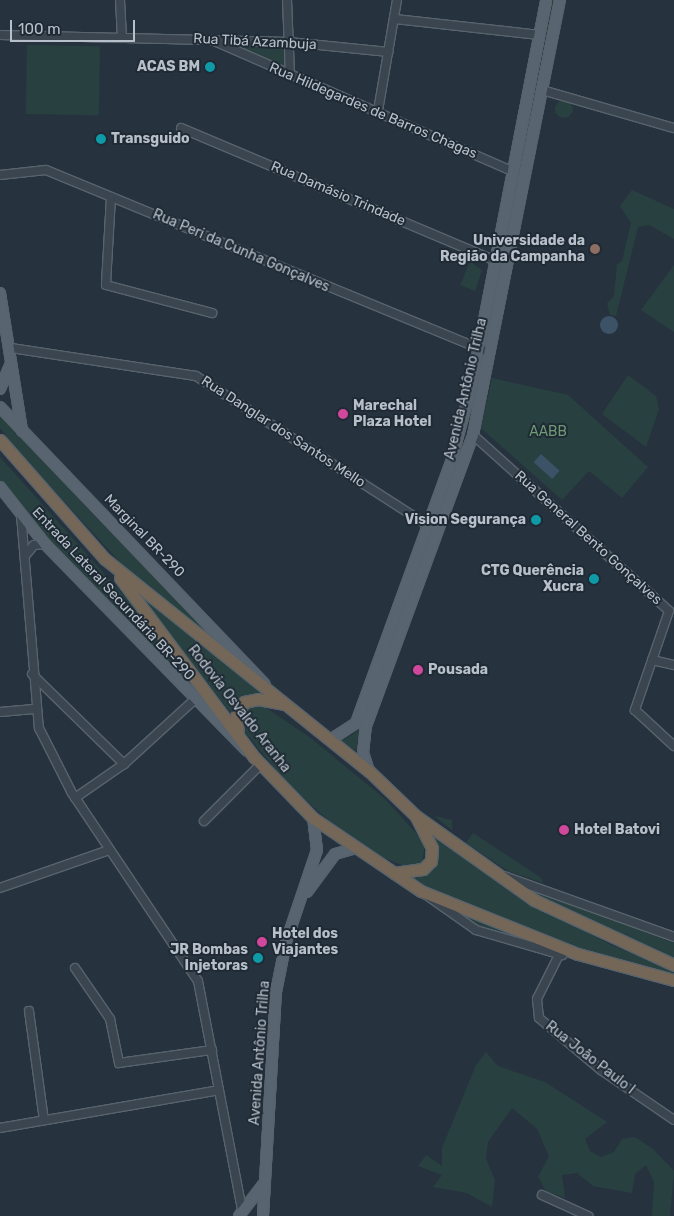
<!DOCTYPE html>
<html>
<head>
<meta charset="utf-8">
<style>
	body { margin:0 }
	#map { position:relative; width:674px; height:1216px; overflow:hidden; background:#26333f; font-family:Rubik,sans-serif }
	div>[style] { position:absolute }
	.green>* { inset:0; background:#284040; transform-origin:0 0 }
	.round { border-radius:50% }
	.water>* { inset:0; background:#3c5267; transform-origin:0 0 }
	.roads { filter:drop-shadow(1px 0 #58636d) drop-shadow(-1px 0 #58636d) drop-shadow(0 1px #58636d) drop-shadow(0 -1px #58636d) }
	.minor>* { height:8px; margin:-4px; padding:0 4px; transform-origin:4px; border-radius:4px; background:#3a454f }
	.major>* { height:10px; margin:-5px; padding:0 5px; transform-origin:5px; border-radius:5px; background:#58646f }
	.highway>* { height:11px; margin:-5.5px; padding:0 5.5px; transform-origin:5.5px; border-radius:5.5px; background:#756757 }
	.dots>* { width:14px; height:14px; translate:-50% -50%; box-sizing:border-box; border:2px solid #1f2a34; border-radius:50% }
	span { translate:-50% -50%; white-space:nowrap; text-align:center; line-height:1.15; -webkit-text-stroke:4px #1f2a34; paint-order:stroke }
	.street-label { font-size:14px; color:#b7c0ca }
	.poi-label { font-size:14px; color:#b7c0ca; font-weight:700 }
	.right { translate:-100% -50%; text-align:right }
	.left { translate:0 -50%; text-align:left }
	.park-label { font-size:14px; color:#6e9a74 }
	.scale { position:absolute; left:10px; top:20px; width:125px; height:22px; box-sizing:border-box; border:2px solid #b7c0ca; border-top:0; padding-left:6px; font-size:15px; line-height:18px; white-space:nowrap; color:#b7c0ca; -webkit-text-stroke:4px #1f2a34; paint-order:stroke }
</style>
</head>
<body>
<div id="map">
	<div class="green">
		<i style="clip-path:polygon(551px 0,554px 0,470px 424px,466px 423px)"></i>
		<i style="left:27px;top:45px;width:73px;height:69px;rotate:1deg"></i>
		<i style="clip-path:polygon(233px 45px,286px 46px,286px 67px)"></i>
		<i class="round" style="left:555px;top:100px;width:18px;height:18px"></i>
		<i style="clip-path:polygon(632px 190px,674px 209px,674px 239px,649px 225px,638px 227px,616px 316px,610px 315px,607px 303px,614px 296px,617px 264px,622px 261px,631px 223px,620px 206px)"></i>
		<i style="clip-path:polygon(470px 262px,482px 270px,475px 291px,460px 285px)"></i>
		<i style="clip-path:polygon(674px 265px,674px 332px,641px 310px)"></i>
		<i style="clip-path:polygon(628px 375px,656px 396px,659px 409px,646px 447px,602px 414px)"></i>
		<i style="clip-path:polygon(492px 378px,568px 395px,648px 467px,622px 498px,589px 471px,562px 500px,481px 428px)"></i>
		<i style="clip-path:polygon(0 414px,91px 512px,249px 669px,131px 574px,23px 457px,0 428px)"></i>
		<i style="clip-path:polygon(463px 439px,462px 452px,361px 716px,459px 452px)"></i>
		<i style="clip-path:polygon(0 457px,152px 627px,223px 725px,27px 518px,0 482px)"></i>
		<i style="clip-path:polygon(147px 598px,172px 620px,269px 693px,241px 696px,233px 716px,144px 600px)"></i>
		<i style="clip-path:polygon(259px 703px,312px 739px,385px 799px,425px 843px,422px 864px,404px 866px,384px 858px,328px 820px,287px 783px,245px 732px,242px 714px,247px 706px)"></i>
		<i style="clip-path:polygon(360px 728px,356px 751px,341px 741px,352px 735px)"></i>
		<i style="clip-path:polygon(434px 816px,452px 820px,452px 830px)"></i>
		<i style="clip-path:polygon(425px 825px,539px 907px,611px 945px,674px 969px,674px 976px,579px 950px,451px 900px,413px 879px,430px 872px,436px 860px)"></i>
		<i style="clip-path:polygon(473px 833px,540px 877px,544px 883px,508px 871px,466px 843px)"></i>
		<i style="clip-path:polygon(517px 883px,674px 943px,674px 961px,541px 899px)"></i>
		<i style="clip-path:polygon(437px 903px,552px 948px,480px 928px)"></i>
		<i style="clip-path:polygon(486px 1052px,498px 1066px,545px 1082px,607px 1122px,585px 1139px,590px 1151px,601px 1157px,614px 1152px,622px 1139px,635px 1137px,653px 1149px,674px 1171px,670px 1216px,652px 1216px,654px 1182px,646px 1165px,635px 1174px,632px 1193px,593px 1186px,577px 1173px,562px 1175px,565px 1198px,546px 1191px,538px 1177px,549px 1156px,537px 1129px,512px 1108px,488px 1142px,486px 1159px,495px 1180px,492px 1207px,467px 1193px,433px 1187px,442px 1175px,418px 1166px,426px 1155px,442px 1166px,442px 1148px,476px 1065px)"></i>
	</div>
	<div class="water">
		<i class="round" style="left:600px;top:316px;width:18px;height:18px"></i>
		<i style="left:541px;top:454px;width:25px;height:11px;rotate:42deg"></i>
	</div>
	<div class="roads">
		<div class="minor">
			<i style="left:120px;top:0;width:38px;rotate:87deg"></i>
			<i style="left:287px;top:0;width:76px;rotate:87.7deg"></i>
			<i style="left:395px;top:19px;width:145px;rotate:6.3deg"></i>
			<i style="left:0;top:35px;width:289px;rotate:1.4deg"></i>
			<i style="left:289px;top:42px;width:100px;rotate:5.7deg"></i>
			<i style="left:212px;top:40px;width:327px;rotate:23.6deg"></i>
			<i style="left:542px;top:90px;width:137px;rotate:16.1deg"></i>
			<i style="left:378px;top:111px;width:113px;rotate:-80.3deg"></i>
			<i style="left:181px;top:128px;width:340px;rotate:22.9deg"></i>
			<i style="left:0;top:175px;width:46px;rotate:-6.2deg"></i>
			<i style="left:46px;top:170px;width:480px;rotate:22.4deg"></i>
			<i style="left:111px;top:197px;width:88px;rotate:93.3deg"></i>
			<i style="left:106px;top:285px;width:110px;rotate:14.8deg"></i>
			<i style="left:11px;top:348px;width:187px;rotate:8.6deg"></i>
			<i style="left:196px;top:376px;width:275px;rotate:32.8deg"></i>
			<i style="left:473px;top:435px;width:263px;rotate:41.9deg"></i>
			<i style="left:21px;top:515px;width:214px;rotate:85.2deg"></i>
			<i style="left:39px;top:728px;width:73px;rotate:63.1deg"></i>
			<i style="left:72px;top:793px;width:226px;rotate:56.2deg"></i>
			<i style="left:198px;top:981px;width:232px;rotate:79.1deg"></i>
			<i style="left:25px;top:556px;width:14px;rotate:-51deg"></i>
			<i style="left:34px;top:545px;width:11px;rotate:-5deg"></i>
			<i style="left:669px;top:611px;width:105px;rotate:109deg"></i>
			<i style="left:635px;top:710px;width:53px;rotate:42.7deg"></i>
			<i style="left:652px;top:660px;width:23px;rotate:13deg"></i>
			<i style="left:32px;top:674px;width:129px;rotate:44.4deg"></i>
			<i style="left:0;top:712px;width:34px;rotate:-5deg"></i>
			<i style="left:75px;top:798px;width:60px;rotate:-34.8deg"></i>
			<i style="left:124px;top:764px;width:95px;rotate:-42.4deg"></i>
			<i style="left:204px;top:821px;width:81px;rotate:-45deg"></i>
			<i style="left:504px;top:876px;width:181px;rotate:19.7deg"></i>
			<i style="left:0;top:888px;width:115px;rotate:-19.2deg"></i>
			<i style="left:422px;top:892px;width:66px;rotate:35.1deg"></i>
			<i style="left:476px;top:930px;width:90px;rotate:16.2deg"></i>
			<i style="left:559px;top:955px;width:49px;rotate:116.6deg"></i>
			<i style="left:537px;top:999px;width:19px;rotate:84deg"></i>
			<i style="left:539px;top:1018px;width:81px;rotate:40deg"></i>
			<i style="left:601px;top:1070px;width:88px;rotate:34.4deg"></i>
			<i style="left:75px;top:968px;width:62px;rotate:55.5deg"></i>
			<i style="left:110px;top:1019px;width:45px;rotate:78.4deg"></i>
			<i style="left:119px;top:1063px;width:94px;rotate:-8deg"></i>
			<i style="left:29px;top:1011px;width:110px;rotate:82.2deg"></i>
			<i style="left:0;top:1128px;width:222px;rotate:-9.8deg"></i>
			<i style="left:542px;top:1195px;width:51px;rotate:24.5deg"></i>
		</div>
		<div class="major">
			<i style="left:0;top:293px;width:140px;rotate:80.9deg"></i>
			<i style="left:0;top:389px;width:28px;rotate:-67deg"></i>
			<i style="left:0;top:407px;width:383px;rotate:46.3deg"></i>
			<i style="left:0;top:487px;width:73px;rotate:51.7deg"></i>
			<i style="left:45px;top:544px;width:289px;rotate:45.7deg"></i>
			<i style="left:330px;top:740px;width:31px;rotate:-33deg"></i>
			<i style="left:356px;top:723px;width:281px;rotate:-70deg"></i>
			<i style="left:452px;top:459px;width:74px;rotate:-75.2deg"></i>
			<i style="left:471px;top:387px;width:394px;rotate:-79deg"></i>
			<i style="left:369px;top:771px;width:19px;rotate:-108deg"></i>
			<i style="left:363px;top:753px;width:27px;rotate:-84deg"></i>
			<i style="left:366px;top:726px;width:310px;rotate:-69.8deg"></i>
			<i style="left:473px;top:435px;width:444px;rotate:-78.7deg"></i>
			<i style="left:307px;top:892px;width:47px;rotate:-53.6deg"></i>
			<i style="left:335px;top:854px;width:22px;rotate:-16deg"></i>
			<i style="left:239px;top:1216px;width:43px;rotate:-52.6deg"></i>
			<i style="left:263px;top:1216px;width:224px;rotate:-86.7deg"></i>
			<i style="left:276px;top:992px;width:51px;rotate:-78.7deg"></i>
			<i style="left:286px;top:942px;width:97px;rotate:-71.4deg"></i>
			<i style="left:317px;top:850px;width:32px;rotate:-97deg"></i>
		</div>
		<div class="highway">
			<i style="left:0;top:440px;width:159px;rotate:48.6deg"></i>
			<i style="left:105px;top:559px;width:339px;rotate:38.8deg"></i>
			<i style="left:369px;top:771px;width:65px;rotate:43.8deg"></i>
			<i style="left:416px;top:816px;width:145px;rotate:35.4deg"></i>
			<i style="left:534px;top:900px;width:154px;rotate:24.9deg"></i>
			<i style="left:120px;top:578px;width:224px;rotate:53.2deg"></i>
			<i style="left:254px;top:757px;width:85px;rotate:46deg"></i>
			<i style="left:313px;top:818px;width:130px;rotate:34.1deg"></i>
			<i style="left:421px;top:891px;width:169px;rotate:21.9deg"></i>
			<i style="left:578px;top:954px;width:99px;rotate:15.2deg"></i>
			<i style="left:238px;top:734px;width:18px;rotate:-96deg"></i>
			<i style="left:236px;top:716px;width:16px;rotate:-60deg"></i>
			<i style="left:244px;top:702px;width:14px;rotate:-12deg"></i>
			<i style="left:258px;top:699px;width:26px;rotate:11deg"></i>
			<i style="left:394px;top:873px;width:29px;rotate:-8deg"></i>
			<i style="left:423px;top:869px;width:11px;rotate:-45deg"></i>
			<i style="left:431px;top:861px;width:13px;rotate:-86deg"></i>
			<i style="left:432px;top:848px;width:36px;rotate:-117deg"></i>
		</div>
	</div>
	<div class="dots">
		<i style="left:210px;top:67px;background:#0f9aa8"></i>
		<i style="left:101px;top:139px;background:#0f9aa8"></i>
		<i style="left:595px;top:249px;background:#8d6e63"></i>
		<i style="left:343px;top:414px;background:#d1479c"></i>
		<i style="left:536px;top:520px;background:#0f9aa8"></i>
		<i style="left:594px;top:579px;background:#0f9aa8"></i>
		<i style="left:418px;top:670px;background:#d1479c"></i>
		<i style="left:564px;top:830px;background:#d1479c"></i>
		<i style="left:262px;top:942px;background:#d1479c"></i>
		<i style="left:258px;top:958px;background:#0f9aa8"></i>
	</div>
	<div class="street-label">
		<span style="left:255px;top:42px;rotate:3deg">Rua Tibá Azambuja</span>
		<span style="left:373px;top:111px;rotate:23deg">Rua Hildegardes de Barros Chagas</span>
		<span style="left:338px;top:194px;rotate:23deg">Rua Damásio Trindade</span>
		<span style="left:241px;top:251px;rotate:23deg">Rua Peri da Cunha Gonçalves</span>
		<span style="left:466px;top:389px;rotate:-77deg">Avenida Antônio Trilha</span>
		<span style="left:283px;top:432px;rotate:33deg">Rua Danglar dos Santos Mello</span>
		<span style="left:144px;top:536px;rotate:46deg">Marginal BR-290</span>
		<span style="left:588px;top:538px;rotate:42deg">Rua General Bento Gonçalves</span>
		<span style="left:113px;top:594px;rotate:47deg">Entrada Lateral Secundária BR-290</span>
		<span style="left:239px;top:709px;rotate:52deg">Rodovia Osvaldo Aranha</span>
		<span style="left:260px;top:1053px;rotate:-86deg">Avenida Antônio Trilha</span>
		<span style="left:590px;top:1058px;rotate:38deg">Rua João Paulo I</span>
	</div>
	<div class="poi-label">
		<span class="right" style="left:200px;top:67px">ACAS BM</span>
		<span class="left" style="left:111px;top:139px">Transguido</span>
		<span class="right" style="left:585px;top:249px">Universidade da<br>Região da Campanha</span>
		<span class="left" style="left:353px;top:414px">Marechal<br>Plaza Hotel</span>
		<span class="right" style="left:526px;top:520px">Vision Segurança</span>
		<span class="right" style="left:584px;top:579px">CTG Querência<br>Xucra</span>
		<span class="left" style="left:428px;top:670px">Pousada</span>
		<span class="left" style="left:574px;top:830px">Hotel Batovi</span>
		<span class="left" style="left:272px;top:942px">Hotel dos<br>Viajantes</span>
		<span class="right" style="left:248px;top:958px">JR Bombas<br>Injetoras</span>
	</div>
	<div class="park-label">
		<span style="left:548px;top:432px">AABB</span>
	</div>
	<div class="scale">100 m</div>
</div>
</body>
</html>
